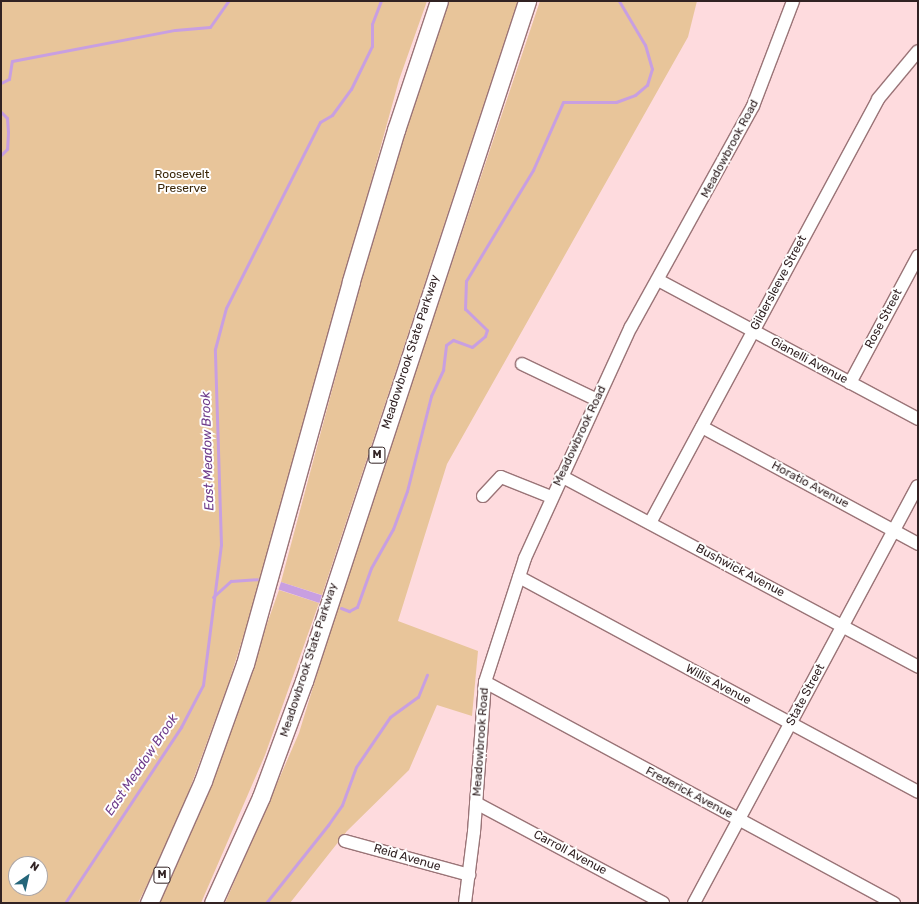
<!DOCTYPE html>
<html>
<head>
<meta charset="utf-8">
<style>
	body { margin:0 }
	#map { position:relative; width:919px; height:904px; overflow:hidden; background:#fedbde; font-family:Rubik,sans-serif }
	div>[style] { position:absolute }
	.green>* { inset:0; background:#e8c59a }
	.water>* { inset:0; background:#c89fe1; transform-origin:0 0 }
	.stream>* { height:3px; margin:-1.5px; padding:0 1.5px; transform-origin:1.5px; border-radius:1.5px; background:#c89fe1 }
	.roads { filter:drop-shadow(1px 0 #9a7477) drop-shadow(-1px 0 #9a7477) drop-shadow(0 1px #9a7477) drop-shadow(0 -1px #9a7477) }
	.minor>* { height:12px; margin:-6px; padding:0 6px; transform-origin:6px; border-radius:6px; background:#fff }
	.highway>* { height:17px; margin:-8.5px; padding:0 8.5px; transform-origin:8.5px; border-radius:8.5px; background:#fff }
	span { translate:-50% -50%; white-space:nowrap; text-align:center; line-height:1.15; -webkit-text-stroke:4px #fff; paint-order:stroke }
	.shield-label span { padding:1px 3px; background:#fff; border:1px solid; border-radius:3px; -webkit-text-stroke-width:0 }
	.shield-label { font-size:11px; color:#312223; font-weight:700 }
	.street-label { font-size:12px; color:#312223 }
	.park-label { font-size:12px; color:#3b2709 }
	.water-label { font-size:13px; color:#6f3c8b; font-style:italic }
	.frame { position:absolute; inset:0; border:2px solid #312223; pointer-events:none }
	.north { position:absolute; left:8px; top:856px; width:40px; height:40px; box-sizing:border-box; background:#fff; border:1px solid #ada7a7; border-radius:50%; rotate:34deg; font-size:11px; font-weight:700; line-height:16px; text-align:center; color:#312223 }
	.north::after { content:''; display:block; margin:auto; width:14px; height:18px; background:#25667a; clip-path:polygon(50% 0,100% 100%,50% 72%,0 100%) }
</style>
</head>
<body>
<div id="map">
	<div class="green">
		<i style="clip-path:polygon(evenodd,1px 1px,427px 1px,399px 80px,267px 561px,228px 685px,175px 829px,138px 903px,1px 903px,1px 1px,16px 864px,40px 864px,40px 888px,16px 888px,16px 864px)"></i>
		<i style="clip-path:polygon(448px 1px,518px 1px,322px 595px,281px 582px,381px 206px)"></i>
		<i style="clip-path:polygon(540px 1px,697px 1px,688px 37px,447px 464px,398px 621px,478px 651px,472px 716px,437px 705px,409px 770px,347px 831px,290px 903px,225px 903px,299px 733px,351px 563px)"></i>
		<i style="clip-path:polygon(279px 590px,319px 603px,265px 755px,201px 903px,159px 903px,203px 804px)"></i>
	</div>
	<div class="water">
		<i style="left:281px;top:582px;width:43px;height:8px;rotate:18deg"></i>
	</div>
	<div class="stream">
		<i style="left:1px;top:83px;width:9px;rotate:-27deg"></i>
		<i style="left:9px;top:79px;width:18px;rotate:-81deg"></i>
		<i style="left:12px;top:61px;width:166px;rotate:-10.8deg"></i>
		<i style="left:175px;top:30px;width:35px;rotate:-5deg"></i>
		<i style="left:210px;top:27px;width:32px;rotate:-55deg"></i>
		<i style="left:1px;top:112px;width:8px;rotate:45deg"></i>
		<i style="left:7px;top:118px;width:14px;rotate:86deg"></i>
		<i style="left:8px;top:132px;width:17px;rotate:93deg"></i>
		<i style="left:7px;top:149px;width:8px;rotate:135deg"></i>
		<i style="left:213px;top:597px;width:24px;rotate:-42deg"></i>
		<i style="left:231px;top:581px;width:26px;rotate:-4deg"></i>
		<i style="left:341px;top:608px;width:9px;rotate:21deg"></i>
		<i style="left:349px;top:611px;width:9px;rotate:-27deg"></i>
		<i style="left:357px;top:607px;width:41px;rotate:-70.3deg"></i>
		<i style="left:371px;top:568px;width:45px;rotate:-60.6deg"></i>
		<i style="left:393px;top:529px;width:40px;rotate:-69.8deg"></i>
		<i style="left:407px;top:491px;width:98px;rotate:-75.8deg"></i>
		<i style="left:431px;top:396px;width:29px;rotate:-65deg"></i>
		<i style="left:443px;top:370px;width:25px;rotate:-83deg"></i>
		<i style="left:446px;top:345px;width:9px;rotate:-36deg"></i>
		<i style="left:453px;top:340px;width:20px;rotate:20deg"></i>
		<i style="left:472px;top:347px;width:17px;rotate:-40deg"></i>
		<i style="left:485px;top:336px;width:6px;rotate:-72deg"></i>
		<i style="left:487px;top:330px;width:30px;rotate:-136deg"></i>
		<i style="left:465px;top:309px;width:28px;rotate:-88deg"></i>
		<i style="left:466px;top:281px;width:130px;rotate:-58.9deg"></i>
		<i style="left:533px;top:170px;width:74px;rotate:-66.2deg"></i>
		<i style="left:563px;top:102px;width:53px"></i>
		<i style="left:616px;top:102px;width:20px;rotate:-20deg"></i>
		<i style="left:635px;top:95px;width:16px;rotate:-40deg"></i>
		<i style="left:647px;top:85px;width:17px;rotate:-73deg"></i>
		<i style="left:652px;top:69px;width:25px;rotate:-106deg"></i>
		<i style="left:645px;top:45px;width:51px;rotate:-120.6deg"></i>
		<i style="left:65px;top:903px;width:211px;rotate:-56.6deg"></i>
		<i style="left:181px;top:727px;width:47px;rotate:-62.4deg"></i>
		<i style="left:203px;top:685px;width:141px;rotate:-82.7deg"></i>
		<i style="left:221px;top:545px;width:196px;rotate:-91.8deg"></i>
		<i style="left:215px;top:349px;width:42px;rotate:-75deg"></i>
		<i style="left:226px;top:308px;width:208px;rotate:-63.2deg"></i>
		<i style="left:320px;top:122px;width:14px;rotate:-30deg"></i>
		<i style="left:332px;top:115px;width:32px;rotate:-54deg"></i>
		<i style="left:351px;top:89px;width:48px;rotate:-64deg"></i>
		<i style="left:372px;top:46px;width:22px;rotate:-90deg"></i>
		<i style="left:372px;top:24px;width:25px;rotate:-69deg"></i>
		<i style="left:266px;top:903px;width:100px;rotate:-51.5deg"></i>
		<i style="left:328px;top:825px;width:24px;rotate:-55deg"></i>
		<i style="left:342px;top:805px;width:40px;rotate:-69.8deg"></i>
		<i style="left:356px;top:767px;width:60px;rotate:-55.8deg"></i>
		<i style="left:390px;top:717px;width:34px;rotate:-36deg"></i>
		<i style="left:418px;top:697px;width:24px;rotate:-68deg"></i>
	</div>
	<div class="roads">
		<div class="minor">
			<i style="left:658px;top:280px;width:295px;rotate:28.1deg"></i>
			<i style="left:522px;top:364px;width:83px;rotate:25.6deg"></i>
			<i style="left:850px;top:383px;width:144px;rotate:-61.8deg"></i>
			<i style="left:702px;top:427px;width:246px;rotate:28.4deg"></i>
			<i style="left:561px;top:476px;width:405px;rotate:28.1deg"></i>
			<i style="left:483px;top:496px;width:26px;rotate:-47deg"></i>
			<i style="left:501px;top:477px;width:54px;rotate:21.8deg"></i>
			<i style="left:650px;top:523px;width:481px;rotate:-61.7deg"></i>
			<i style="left:878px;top:99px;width:62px;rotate:-50.2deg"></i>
			<i style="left:519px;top:577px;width:453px;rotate:28.3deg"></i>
			<i style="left:485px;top:682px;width:465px;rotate:28.4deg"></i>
			<i style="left:476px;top:803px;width:212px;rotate:28.1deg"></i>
			<i style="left:345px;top:841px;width:129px;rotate:15.3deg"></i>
			<i style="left:465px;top:903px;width:72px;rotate:-82.8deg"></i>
			<i style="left:474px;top:832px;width:150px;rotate:-85.8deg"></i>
			<i style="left:485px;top:682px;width:130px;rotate:-72.1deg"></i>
			<i style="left:525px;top:558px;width:254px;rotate:-65.4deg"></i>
			<i style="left:631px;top:327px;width:252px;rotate:-61.1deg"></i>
			<i style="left:753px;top:106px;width:112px;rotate:-69.1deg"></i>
			<i style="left:694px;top:903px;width:473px;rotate:-61.8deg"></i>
		</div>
		<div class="highway">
			<i style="left:149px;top:903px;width:133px;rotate:-66.1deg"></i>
			<i style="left:203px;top:781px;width:124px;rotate:-70.3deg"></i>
			<i style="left:245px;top:664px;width:397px;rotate:-74.5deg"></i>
			<i style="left:351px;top:281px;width:158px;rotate:-73.4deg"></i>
			<i style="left:396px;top:130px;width:136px;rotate:-71.6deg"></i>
			<i style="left:213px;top:903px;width:116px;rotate:-65.6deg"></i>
			<i style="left:261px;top:797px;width:124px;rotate:-69.7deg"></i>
			<i style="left:304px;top:681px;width:716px;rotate:-71.84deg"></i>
		</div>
	</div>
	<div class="shield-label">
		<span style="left:377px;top:455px">M</span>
		<span style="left:162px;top:875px">M</span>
	</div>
	<div class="street-label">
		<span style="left:730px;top:149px;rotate:-62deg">Meadowbrook Road</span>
		<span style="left:779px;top:283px;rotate:-62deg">Gildersleeve Street</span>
		<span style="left:884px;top:319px;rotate:-62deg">Rose Street</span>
		<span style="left:411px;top:352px;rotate:-72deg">Meadowbrook State Parkway</span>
		<span style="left:809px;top:361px;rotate:28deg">Gianelli Avenue</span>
		<span style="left:580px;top:436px;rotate:-65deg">Meadowbrook Road</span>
		<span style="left:810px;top:485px;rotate:28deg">Horatio Avenue</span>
		<span style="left:740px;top:571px;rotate:28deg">Bushwick Avenue</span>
		<span style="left:309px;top:660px;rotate:-72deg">Meadowbrook State Parkway</span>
		<span style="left:718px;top:685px;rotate:28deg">Willis Avenue</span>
		<span style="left:806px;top:695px;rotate:-62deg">State Street</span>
		<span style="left:481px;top:742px;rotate:-86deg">Meadowbrook Road</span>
		<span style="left:689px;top:793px;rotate:28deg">Frederick Avenue</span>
		<span style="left:570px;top:853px;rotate:28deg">Carroll Avenue</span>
		<span style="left:407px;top:858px;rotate:16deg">Reid Avenue</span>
	</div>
	<div class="park-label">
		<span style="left:182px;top:182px">Roosevelt<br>Preserve</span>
	</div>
	<div class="water-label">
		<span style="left:208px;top:451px;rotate:-92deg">East Meadow Brook</span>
		<span style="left:142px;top:765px;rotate:-56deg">East Meadow Brook</span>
	</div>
	<div class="frame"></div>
	<div class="north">N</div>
</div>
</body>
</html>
